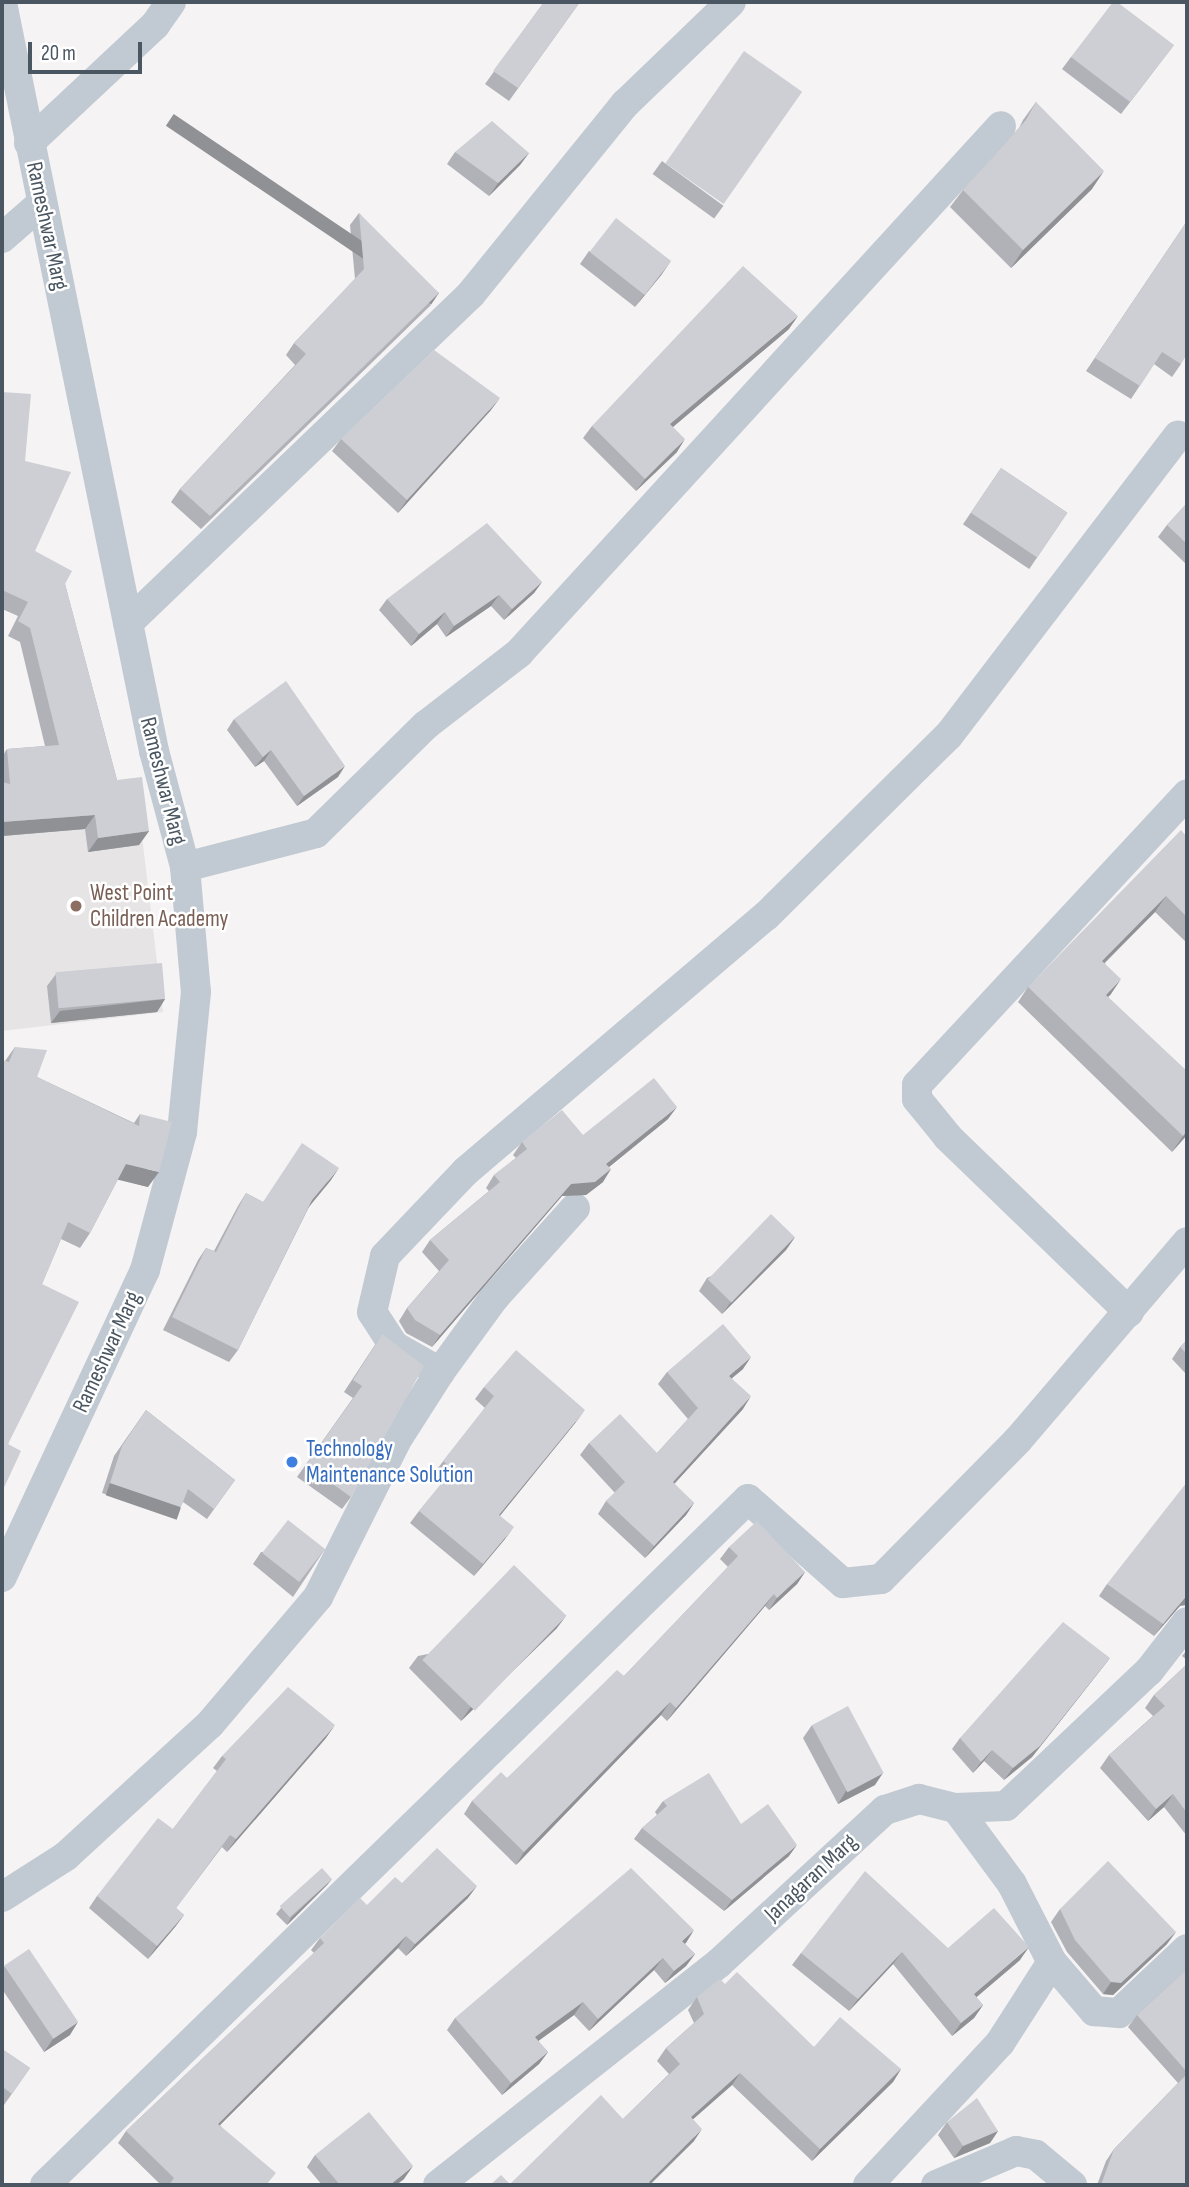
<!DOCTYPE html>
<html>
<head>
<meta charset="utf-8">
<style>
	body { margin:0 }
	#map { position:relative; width:1189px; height:2187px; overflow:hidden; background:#f5f3f3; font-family:"Sofia Sans Condensed",sans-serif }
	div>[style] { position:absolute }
	.education>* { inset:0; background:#e6e4e5 }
	.minor>* { height:30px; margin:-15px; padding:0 15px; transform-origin:15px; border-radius:15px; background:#c1cad2 }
	.wall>* { inset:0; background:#b0b2b7; transform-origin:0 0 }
	.shaded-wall>* { inset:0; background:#909195; transform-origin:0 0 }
	.building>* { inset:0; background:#cdcfd5; transform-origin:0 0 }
	.dots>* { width:19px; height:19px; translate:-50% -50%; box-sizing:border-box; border:4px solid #fff; border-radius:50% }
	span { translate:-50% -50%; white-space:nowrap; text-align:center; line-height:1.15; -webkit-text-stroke:5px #fff; paint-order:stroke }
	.street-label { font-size:23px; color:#4a5661 }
	.education-label { font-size:23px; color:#785e54 }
	.left { translate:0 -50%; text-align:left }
	.shop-label { font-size:23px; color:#366cbe }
	.frame { position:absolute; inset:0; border:4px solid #4a5661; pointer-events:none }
	.scale { position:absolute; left:28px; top:42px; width:114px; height:32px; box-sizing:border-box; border:4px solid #4a5661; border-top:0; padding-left:9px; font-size:21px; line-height:24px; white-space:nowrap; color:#4a5661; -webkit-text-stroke:5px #fff; paint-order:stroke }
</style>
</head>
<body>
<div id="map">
	<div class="education">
		<i style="clip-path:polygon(2px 750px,44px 753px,57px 800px,135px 778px,163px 1012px,2px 1031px)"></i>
	</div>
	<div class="minor">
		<i style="left:2px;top:3px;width:763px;rotate:78.51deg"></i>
		<i style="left:154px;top:751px;width:120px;rotate:75deg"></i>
		<i style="left:185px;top:867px;width:125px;rotate:85deg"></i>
		<i style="left:196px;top:992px;width:141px;rotate:95.7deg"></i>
		<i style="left:182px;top:1132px;width:143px;rotate:105deg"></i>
		<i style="left:145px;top:1270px;width:339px;rotate:115deg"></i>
		<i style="left:29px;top:143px;width:173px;rotate:-43.1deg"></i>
		<i style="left:155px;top:25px;width:28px;rotate:-55deg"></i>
		<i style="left:2px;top:238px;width:53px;rotate:-41.2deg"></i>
		<i style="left:128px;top:623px;width:475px;rotate:-43.8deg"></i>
		<i style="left:471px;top:294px;width:245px;rotate:-51deg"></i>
		<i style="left:625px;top:104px;width:147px;rotate:-43.9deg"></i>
		<i style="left:185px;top:867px;width:135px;rotate:-14.5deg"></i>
		<i style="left:316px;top:833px;width:154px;rotate:-44.5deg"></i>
		<i style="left:426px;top:725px;width:118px;rotate:-37.7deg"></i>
		<i style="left:519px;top:653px;width:714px;rotate:-47.55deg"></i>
		<i style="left:1129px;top:1312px;width:252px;rotate:-136deg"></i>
		<i style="left:948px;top:1137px;width:49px;rotate:-129.2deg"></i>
		<i style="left:917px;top:1099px;width:14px;rotate:-90deg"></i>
		<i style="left:917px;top:1085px;width:397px;rotate:-47.1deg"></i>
		<i style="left:440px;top:1372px;width:53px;rotate:-150.5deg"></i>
		<i style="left:394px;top:1346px;width:40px;rotate:-122.9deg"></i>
		<i style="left:372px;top:1312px;width:57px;rotate:-76.9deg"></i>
		<i style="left:385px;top:1256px;width:117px;rotate:-46.4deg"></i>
		<i style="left:466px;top:1171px;width:394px;rotate:-40.4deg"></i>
		<i style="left:766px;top:916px;width:257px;rotate:-44.7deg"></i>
		<i style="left:949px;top:735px;width:377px;rotate:-52.6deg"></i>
		<i style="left:956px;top:1808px;width:94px;rotate:53.6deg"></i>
		<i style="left:1012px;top:1884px;width:88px;rotate:62.9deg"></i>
		<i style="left:1052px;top:1962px;width:65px;rotate:49.4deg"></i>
		<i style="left:1094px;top:2011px;width:25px;rotate:5deg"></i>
		<i style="left:1119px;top:2013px;width:93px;rotate:-43.3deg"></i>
		<i style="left:2px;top:1897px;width:76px;rotate:-32.6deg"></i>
		<i style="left:66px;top:1856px;width:195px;rotate:-42.5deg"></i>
		<i style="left:210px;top:1724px;width:167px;rotate:-49.6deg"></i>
		<i style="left:318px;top:1597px;width:174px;rotate:-63.4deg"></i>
		<i style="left:396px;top:1441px;width:82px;rotate:-57.5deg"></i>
		<i style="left:440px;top:1372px;width:92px;rotate:-53.9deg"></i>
		<i style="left:494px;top:1298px;width:121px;rotate:-48deg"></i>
		<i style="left:45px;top:2185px;width:982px;rotate:-44.3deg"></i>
		<i style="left:748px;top:1499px;width:127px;rotate:41.5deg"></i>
		<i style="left:843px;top:1583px;width:38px;rotate:-6deg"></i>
		<i style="left:881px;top:1579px;width:195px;rotate:-45.4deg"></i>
		<i style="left:1018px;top:1440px;width:260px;rotate:-49.5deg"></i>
		<i style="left:438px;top:2185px;width:358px;rotate:-38.3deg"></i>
		<i style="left:719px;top:1963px;width:226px;rotate:-42.7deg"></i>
		<i style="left:885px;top:1810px;width:36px;rotate:-18deg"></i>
		<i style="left:919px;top:1799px;width:38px;rotate:14deg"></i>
		<i style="left:956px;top:1808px;width:50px;rotate:-2.3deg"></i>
		<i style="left:1006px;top:1806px;width:197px;rotate:-43.4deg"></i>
		<i style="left:1149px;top:1671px;width:62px;rotate:-52.2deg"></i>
		<i style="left:868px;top:2185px;width:194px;rotate:-47.1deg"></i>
		<i style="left:1000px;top:2043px;width:96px;rotate:-57.3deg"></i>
		<i style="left:936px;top:2185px;width:87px;rotate:-23deg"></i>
		<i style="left:1016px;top:2151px;width:20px;rotate:11deg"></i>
		<i style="left:1036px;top:2155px;width:47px;rotate:39.8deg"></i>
	</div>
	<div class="wall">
		<i style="clip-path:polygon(544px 2px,580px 2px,509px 101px,485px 84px)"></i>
		<i style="clip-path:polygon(1174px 45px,1121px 114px,1062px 69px,1071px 57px)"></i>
		<i style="clip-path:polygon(1036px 102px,1092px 189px,1011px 268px,950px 207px,963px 190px,1019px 128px,1023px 120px)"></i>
		<i style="clip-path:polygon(455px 152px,529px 153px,520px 165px,489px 196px,447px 164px)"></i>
		<i style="left:662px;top:161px;width:76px;height:16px;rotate:36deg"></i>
		<i style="clip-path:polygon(359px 213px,431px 305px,201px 529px,171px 502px,180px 489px,295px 365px,286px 355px,294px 343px,355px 279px,350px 225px)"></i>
		<i style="clip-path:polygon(1187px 221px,1181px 364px,1172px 377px,1154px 364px,1131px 399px,1086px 371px)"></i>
		<i style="clip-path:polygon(589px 251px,662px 274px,635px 307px,580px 264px)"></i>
		<i style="clip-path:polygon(789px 329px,673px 427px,677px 452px,636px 491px,583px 438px,592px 426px)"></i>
		<i style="clip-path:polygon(2px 392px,25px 461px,35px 551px,65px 584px,117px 780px,149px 831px,139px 845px,88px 852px,85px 829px,2px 836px,2px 757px,7px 749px,45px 746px,20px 642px,8px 636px,18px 616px,2px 609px)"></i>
		<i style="clip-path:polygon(491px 410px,398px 513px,332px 451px,341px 439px)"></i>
		<i style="left:1001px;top:468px;width:80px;height:68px;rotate:34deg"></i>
		<i style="clip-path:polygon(1187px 503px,1187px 565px,1158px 537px,1167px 525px)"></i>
		<i style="clip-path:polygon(542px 582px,534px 593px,504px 620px,491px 606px,446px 637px,437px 624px,411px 646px,379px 610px,387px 599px)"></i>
		<i style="clip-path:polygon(234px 719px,338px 777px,297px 806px,264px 761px,255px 767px,227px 730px)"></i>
		<i style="clip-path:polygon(1187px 837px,1187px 943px,1155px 912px,1105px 963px,1111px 994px,1108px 997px,1187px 1135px,1172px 1152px,1018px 1002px,1028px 987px)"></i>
		<i style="clip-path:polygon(56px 974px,165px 999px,157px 1012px,51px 1023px,47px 986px)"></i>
		<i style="clip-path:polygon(15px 1047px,37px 1077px,134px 1123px,140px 1114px,148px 1187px,118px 1179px,90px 1233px,80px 1248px,61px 1239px,42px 1284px,8px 1444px,5px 1061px)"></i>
		<i style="clip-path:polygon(668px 1119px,609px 1167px,603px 1182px,586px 1195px,562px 1196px,432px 1347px,406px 1333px,399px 1321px,407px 1308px,439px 1271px,422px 1252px,430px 1240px,489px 1191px,486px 1188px,494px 1175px,516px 1158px,513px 1155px,522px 1142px,583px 1135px)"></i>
		<i style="clip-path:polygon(331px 1180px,310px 1205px,238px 1350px,229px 1362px,163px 1330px,198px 1260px,206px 1248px,214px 1251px,238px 1206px,246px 1193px,263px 1202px)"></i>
		<i style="clip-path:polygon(795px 1237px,786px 1250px,722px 1314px,699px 1291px,707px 1278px)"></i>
		<i style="clip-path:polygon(382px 1334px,351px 1497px,342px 1509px,297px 1477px,353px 1398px,344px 1392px)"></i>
		<i style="clip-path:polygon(1187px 1340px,1187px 1375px,1172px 1359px,1180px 1347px)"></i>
		<i style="clip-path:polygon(743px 1369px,732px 1378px,743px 1409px,674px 1484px,694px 1503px,686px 1515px,645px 1558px,598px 1514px,606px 1501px,615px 1493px,580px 1455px,589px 1443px,657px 1453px,688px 1419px,658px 1384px,667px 1372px)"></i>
		<i style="clip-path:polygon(484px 1387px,576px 1422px,500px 1515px,505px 1539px,474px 1576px,410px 1523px,419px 1511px,444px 1481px,434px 1473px,485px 1408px,475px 1399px)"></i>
		<i style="clip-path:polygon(146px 1410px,235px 1480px,207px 1519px,183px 1502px,174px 1518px,102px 1493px,114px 1456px)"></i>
		<i style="clip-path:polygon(729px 1547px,805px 1572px,797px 1584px,769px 1610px,765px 1606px,667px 1721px,661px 1715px,516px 1865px,464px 1814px,472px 1801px,507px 1778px,624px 1676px,728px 1567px,720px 1559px)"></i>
		<i style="clip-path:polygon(325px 1549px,293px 1597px,253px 1564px,261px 1552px)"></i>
		<i style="clip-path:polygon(1107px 1584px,1180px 1606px,1154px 1636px,1099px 1596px)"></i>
		<i style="clip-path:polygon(557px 1628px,461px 1721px,409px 1668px,418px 1656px)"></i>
		<i style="clip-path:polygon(1187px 1650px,1187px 1660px,1182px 1656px)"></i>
		<i style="clip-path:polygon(1110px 1658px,1032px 1757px,1004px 1780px,984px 1761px,973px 1773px,952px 1749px,960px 1738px)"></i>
		<i style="clip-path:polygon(1187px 1664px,1187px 1836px,1164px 1807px,1148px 1821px,1100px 1768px,1109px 1755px,1153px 1716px,1145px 1708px,1154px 1695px)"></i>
		<i style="clip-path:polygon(812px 1725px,875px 1785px,838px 1804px,803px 1738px)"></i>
		<i style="clip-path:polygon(326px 1738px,227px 1852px,222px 1847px,176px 1908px,184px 1915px,175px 1927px,148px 1959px,89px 1908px,97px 1896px,173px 1829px,217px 1771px,213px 1768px,222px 1756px)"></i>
		<i style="clip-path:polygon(663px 1801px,741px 1824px,789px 1856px,724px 1911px,634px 1839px,642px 1828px,657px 1815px,655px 1812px)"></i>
		<i style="clip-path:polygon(332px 1879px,327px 1885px,287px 1925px,276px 1914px,281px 1908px)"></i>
		<i style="clip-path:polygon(402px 1883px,468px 1898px,406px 1956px,398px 1948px,220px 2125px,268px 2185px,161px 2185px,118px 2143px,126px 2131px,314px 1953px,311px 1950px,320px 1938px)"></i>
		<i style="clip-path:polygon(1060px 1909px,1167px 1944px,1113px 1995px,1103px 1994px,1067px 1952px,1051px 1922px)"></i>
		<i style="clip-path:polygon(685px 1944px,695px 1954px,686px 1966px,665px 1983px,654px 1970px,589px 2031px,574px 2015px,538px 2041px,548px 2052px,539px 2064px,502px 2095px,447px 2030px,455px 2018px)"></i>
		<i style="clip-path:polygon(948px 1948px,1020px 1960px,976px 1997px,983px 2005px,974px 2018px,952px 2036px,893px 1964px,849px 2011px,792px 1965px,801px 1953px)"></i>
		<i style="clip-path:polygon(4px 1966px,70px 2035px,44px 2052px,2px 1989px,2px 1969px)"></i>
		<i style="clip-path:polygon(1187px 1969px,1187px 2185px,1097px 2185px,1106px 2161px,1114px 2149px,1178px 2083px,1128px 2027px,1137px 2015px)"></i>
		<i style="clip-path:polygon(725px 1984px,814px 2047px,901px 2069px,893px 2082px,812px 2161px,732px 2085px,693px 2119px,694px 2141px,651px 2184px,510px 2184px,623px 2119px,669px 2074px,657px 2061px,666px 2048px,694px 2023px,688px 2010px,697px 1997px)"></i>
		<i style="clip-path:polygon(2px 2049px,30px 2068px,4px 2105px,2px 2104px)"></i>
		<i style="clip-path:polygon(947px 2122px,998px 2131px,990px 2143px,954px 2158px,938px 2135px)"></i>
		<i style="clip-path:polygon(315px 2155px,404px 2179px,396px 2185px,322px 2185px,307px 2167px)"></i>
	</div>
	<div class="shaded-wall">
		<i style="clip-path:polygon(529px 153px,520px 165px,489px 196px,498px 183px)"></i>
		<i style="clip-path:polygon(1104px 171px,1092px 189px,1011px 268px,1023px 250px)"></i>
		<i style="clip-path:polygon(671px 261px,662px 274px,635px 307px,644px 295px)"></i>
		<i style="left:439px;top:293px;width:14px;height:320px;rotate:124deg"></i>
		<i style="clip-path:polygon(798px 316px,789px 329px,661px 437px,670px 424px)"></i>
		<i style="clip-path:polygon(500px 398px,491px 410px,398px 513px,407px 500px)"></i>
		<i style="clip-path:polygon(685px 439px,677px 452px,636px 491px,645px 479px)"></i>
		<i style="clip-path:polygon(542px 582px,534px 593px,504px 620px,512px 609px)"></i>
		<i style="clip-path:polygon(499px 595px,491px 606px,446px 637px,454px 626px)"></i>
		<i style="clip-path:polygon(445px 612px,437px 624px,411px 646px,419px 634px)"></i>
		<i style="clip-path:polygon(271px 750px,264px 761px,255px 767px,263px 757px)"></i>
		<i style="clip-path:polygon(345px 766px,338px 777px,297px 806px,304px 796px)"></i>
		<i style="clip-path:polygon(95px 815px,85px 829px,2px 836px,2px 822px)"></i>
		<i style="clip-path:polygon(149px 831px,139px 845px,88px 852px,98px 838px)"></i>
		<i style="clip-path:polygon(1166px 896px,1155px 912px,1091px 976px,1102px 961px)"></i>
		<i style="clip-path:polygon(1121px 979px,1111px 994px,1095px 1010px,1106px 995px)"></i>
		<i style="clip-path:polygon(165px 999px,157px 1012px,51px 1023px,60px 1011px)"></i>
		<i style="clip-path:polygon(677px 1107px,668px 1119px,598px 1176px,606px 1164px)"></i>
		<i style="clip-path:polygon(1187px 1131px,1187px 1135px,1172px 1152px,1183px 1136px)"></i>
		<i style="clip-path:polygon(126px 1164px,159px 1172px,148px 1187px,115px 1179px)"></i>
		<i style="clip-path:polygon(339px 1168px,331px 1180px,304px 1213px,312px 1200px)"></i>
		<i style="clip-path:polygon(611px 1169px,603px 1182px,586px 1195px,562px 1196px,432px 1347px,440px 1335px,571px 1184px)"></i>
		<i style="clip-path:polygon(795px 1237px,786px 1250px,722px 1314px,731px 1302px)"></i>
		<i style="clip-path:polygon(751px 1357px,743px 1369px,720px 1388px,729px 1376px)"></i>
		<i style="clip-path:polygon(751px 1396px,743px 1409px,664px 1495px,673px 1482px)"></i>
		<i style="clip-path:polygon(585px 1410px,576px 1422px,491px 1527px,499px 1515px)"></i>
		<i style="left:110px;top:1483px;width:75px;height:13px;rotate:19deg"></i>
		<i style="clip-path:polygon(694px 1503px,686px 1515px,645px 1558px,654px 1546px)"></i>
		<i style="clip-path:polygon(514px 1527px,505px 1539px,474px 1576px,483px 1564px)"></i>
		<i style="clip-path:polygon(805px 1572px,797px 1584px,769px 1610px,777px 1598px)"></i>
		<i style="clip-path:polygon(774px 1594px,765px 1606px,667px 1721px,676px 1708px)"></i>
		<i style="clip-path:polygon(1187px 1595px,1187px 1605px,1180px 1606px,1154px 1636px,1163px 1624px)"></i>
		<i style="clip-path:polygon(566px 1616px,557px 1628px,461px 1721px,470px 1708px)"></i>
		<i style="clip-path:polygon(1110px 1658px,1032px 1757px,1004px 1780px,1013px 1768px)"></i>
		<i style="clip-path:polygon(670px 1702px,661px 1715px,516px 1865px,524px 1852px)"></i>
		<i style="clip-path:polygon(335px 1725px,326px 1738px,227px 1852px,236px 1839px)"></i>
		<i style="clip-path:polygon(992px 1750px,984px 1761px,973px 1773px,981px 1762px)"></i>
		<i style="clip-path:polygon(883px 1773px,875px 1785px,838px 1804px,846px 1791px)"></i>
		<i style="clip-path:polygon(1173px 1794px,1164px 1807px,1148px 1821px,1156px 1809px)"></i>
		<i style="clip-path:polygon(797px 1845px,789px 1856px,724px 1911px,732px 1900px)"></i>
		<i style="clip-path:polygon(332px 1879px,327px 1885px,287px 1925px,291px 1918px)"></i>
		<i style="clip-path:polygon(477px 1886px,468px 1898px,406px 1956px,415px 1944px)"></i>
		<i style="clip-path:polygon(184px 1915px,175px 1927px,148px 1959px,157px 1946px)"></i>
		<i style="clip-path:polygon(694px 1930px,686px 1943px,673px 1953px,682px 1941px)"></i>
		<i style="clip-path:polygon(1176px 1932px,1167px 1944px,1113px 1995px,1103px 1994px,1111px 1982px)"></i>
		<i style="clip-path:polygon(406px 1936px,398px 1948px,210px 2135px,218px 2124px)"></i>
		<i style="clip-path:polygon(1029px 1947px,1020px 1960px,965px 2007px,974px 1994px)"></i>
		<i style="clip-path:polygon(902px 1952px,893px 1964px,849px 2011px,858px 1999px)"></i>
		<i style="clip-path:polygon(695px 1954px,686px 1966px,665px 1983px,674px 1971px)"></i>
		<i style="clip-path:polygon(663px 1958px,654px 1970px,589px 2031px,598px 2019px)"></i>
		<i style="clip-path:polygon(583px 2002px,574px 2015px,526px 2050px,535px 2037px)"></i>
		<i style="clip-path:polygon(983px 2005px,974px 2018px,952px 2036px,961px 2023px)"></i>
		<i style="clip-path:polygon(78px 2022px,70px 2035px,44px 2052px,53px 2039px)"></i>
		<i style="clip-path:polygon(548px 2052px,539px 2064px,502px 2095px,511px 2083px)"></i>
		<i style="clip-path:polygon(901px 2069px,893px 2082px,812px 2161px,820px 2149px)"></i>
		<i style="clip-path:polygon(740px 2073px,732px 2085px,682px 2129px,691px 2117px)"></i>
		<i style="clip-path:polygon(702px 2129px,694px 2141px,649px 2185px,649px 2182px)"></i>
		<i style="clip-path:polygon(998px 2131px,990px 2143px,954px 2158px,963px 2146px)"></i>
		<i style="clip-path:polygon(413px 2166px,404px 2179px,396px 2185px,390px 2185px)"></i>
	</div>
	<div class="building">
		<i style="clip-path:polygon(544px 2px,580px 2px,518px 88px,493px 71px)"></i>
		<i style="clip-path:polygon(1113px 2px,1117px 2px,1174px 45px,1130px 102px,1071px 57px)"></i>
		<i style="left:744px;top:51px;width:71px;height:137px;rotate:35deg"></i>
		<i style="clip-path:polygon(1036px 102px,1104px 171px,1023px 250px,963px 190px,1026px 120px)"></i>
		<i style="clip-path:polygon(492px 121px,529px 153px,498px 183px,455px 152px)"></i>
		<i style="clip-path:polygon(359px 213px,439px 293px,210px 516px,180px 489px,306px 354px,294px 343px,364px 269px)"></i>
		<i style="left:616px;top:218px;width:70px;height:43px;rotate:38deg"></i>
		<i style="clip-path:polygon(1187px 221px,1187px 354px,1181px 364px,1162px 352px,1140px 386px,1095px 358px)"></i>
		<i style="clip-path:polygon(743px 266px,798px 316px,670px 424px,685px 439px,645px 479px,592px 426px)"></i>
		<i style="clip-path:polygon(434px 350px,500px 398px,407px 500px,341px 439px)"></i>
		<i style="clip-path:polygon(2px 392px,31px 394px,25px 461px,71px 472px,35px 551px,72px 571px,65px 584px,117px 780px,142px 777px,149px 831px,98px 838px,95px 815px,2px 822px,2px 782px,10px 784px,7px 749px,59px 745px,30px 628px,18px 621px,28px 602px,2px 590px)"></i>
		<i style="left:1001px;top:468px;width:80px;height:54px;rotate:34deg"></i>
		<i style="clip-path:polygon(1187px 503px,1187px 544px,1167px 525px)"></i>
		<i style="clip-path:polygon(487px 523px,542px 582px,512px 609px,499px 595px,454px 626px,445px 612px,419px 634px,387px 599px)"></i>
		<i style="clip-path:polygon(286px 681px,345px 766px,304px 796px,271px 750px,263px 757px,234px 719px)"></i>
		<i style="clip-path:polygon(1181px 830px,1187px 837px,1187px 917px,1166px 896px,1102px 961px,1121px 979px,1106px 995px,1187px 1071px,1187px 1131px,1183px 1136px,1028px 987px)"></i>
		<i style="left:162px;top:963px;width:36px;height:107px;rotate:85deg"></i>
		<i style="clip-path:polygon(15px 1047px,47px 1050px,37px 1077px,139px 1126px,140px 1114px,172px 1122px,159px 1172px,126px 1164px,90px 1233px,68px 1222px,42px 1284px,79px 1302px,8px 1444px,21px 1451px,2px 1492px,2px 1060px,9px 1062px)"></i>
		<i style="clip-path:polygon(654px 1078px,677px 1107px,606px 1164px,611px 1169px,595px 1182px,571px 1184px,440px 1335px,415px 1320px,407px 1308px,449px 1260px,430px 1240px,500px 1182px,494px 1175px,527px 1149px,522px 1142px,562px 1110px,583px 1135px)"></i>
		<i style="clip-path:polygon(302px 1143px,339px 1168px,312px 1200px,238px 1350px,172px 1317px,206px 1248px,216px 1252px,246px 1193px,263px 1202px)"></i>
		<i style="left:771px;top:1214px;width:33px;height:91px;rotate:44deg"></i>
		<i style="clip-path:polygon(723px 1324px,751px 1357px,729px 1376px,751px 1396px,673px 1482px,694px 1503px,654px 1546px,606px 1501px,625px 1482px,589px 1443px,620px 1414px,657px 1453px,698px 1408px,667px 1372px)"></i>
		<i style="clip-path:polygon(382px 1334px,424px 1366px,351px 1497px,306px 1465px,362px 1386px,353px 1380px)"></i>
		<i style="clip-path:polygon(1187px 1340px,1187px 1354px,1180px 1347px)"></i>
		<i style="clip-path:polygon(516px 1350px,585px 1410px,499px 1515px,514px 1527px,483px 1564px,419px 1511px,453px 1469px,443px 1461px,494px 1396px,484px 1387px)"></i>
		<i style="clip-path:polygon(146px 1410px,235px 1480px,214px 1509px,188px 1489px,181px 1507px,110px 1483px,122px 1446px)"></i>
		<i style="clip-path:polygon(1187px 1482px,1187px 1595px,1163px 1624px,1107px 1584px)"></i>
		<i style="left:288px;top:1520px;width:47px;height:42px;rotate:38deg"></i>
		<i style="clip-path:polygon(757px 1521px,805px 1572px,777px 1598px,774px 1594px,676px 1708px,670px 1702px,524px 1852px,472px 1801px,501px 1772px,507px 1778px,617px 1670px,624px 1676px,738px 1556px,729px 1547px)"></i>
		<i style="left:514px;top:1565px;width:73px;height:132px;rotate:44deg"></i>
		<i style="clip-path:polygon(1063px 1622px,1110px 1658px,1040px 1746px,1013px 1768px,992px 1750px,981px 1762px,960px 1738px)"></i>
		<i style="clip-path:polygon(1187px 1664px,1187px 1813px,1173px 1794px,1156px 1809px,1109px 1755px,1165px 1706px,1154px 1695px)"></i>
		<i style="clip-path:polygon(288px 1687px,335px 1725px,236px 1839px,230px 1835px,176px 1908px,184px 1915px,157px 1946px,97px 1896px,158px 1818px,173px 1829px,226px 1759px,222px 1756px)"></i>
		<i style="left:848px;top:1706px;width:76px;height:41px;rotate:62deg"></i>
		<i style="clip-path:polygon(709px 1773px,741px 1824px,768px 1804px,797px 1845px,732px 1900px,642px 1828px,667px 1806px,663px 1801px)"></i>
		<i style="clip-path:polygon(437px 1848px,477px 1886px,415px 1944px,406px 1936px,218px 2124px,276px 2173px,266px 2185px,169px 2185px,174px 2178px,126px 2131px,324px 1943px,320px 1938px,360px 1898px,367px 1905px,395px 1877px,402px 1883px)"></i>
		<i style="clip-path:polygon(1108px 1861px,1176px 1932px,1121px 1983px,1111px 1982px,1075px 1940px,1060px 1909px)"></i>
		<i style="left:322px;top:1868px;width:15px;height:57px;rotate:48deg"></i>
		<i style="clip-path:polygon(631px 1868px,694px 1930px,682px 1941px,695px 1954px,674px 1971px,663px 1958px,598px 2019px,583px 2002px,535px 2037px,548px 2052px,511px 2083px,455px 2018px)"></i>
		<i style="clip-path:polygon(865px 1871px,948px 1948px,994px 1908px,1029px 1947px,974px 1994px,983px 2005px,961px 2023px,902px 1952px,858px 1999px,801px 1953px)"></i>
		<i style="left:29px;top:1949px;width:88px;height:30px;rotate:56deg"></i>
		<i style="clip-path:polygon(1187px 1969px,1187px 2072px,1137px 2015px)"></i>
		<i style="clip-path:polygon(737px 1972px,814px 2047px,840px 2017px,901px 2069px,820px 2149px,740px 2073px,691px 2117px,702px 2129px,649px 2182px,652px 2185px,490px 2185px,501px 2175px,510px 2184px,601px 2095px,623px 2119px,680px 2064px,666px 2048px,704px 2014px,697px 1997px,720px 1979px,725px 1984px)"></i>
		<i style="clip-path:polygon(2px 2049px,30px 2068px,12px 2094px,4px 2088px,2px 2090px)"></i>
		<i style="clip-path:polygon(1187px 2074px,1187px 2185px,1101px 2185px,1114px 2149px)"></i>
		<i style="clip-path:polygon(977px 2098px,998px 2131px,963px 2146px,947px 2122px)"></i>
		<i style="clip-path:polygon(369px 2112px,413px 2166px,390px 2185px,340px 2185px,315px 2155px)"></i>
	</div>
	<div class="dots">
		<i style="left:76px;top:906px;background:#8d6e63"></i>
		<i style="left:292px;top:1462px;background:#3f7fe0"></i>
	</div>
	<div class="street-label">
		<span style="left:47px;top:226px;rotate:78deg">Rameshwar Marg</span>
		<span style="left:163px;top:781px;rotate:76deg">Rameshwar Marg</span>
		<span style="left:107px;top:1352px;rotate:-65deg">Rameshwar Marg</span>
		<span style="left:811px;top:1878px;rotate:-43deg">Janagaran Marg</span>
	</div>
	<div class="education-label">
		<span class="left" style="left:90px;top:906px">West Point<br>Children Academy</span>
	</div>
	<div class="shop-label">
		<span class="left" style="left:306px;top:1462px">Technology<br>Maintenance Solution</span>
	</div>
	<div class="frame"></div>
	<div class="scale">20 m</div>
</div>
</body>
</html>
